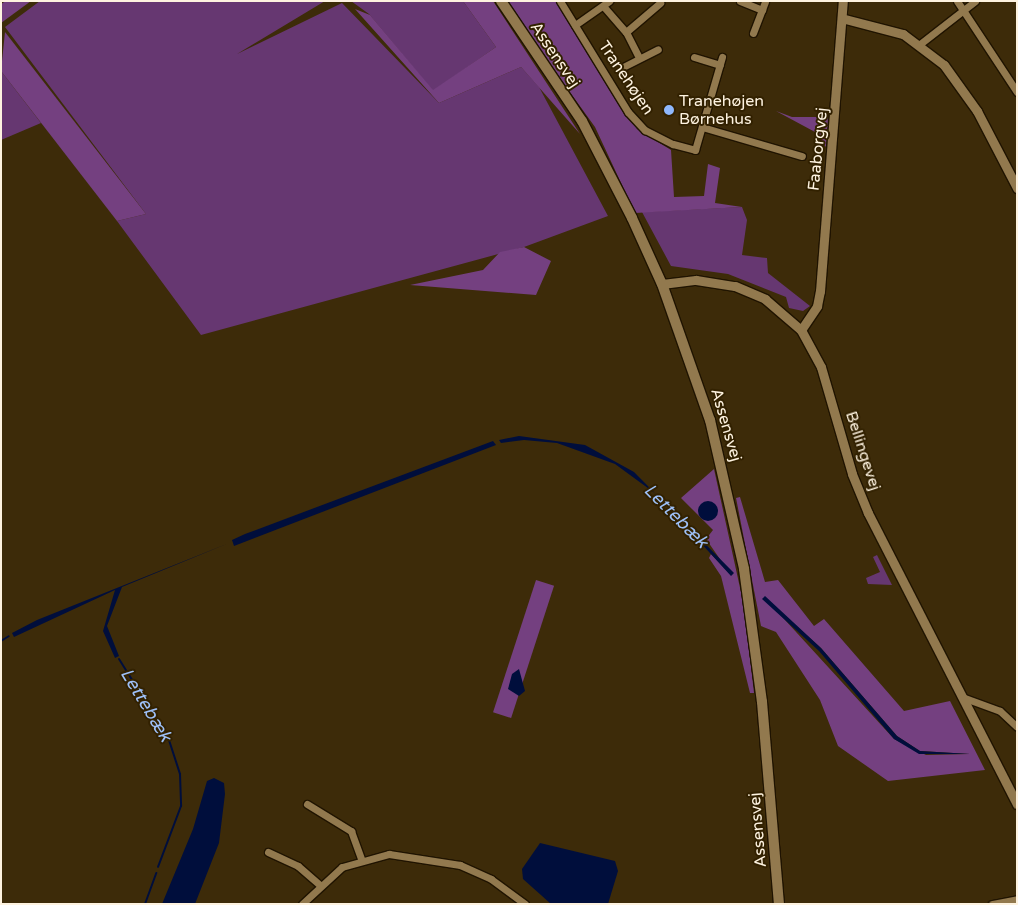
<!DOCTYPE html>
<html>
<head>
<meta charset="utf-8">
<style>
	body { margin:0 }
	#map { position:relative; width:1018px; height:905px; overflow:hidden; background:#3d2b09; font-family:"Varela Round",sans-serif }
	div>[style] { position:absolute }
	.green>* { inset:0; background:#663771 }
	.forest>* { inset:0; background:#744080; transform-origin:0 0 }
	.water>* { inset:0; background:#000e3c }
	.round { border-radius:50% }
	.stream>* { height:2px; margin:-1px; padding:0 1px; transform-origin:1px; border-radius:1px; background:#000e3c }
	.roads { filter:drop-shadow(1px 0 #201401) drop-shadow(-1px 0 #201401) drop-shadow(0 1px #201401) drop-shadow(0 -1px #201401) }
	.minor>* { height:7px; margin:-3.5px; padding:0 3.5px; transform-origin:3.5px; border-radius:3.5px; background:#92794e }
	.tertiary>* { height:9px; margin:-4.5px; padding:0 4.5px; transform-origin:4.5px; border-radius:4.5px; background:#92794e }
	.secondary>* { height:10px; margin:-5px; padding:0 5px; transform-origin:5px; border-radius:5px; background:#92794e }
	.dots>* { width:14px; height:14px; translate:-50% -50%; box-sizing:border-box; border:2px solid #322100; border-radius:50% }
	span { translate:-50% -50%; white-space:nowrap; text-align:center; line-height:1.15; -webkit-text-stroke:4px #322100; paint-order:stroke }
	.street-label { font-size:16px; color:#fef3e0 }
	.poi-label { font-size:16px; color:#fef3e0 }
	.left { translate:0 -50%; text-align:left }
	.water-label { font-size:18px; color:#9ec0f7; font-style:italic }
	.frame { position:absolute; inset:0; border:2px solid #fef3e0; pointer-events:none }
</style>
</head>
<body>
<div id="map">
	<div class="green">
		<i style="clip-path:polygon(40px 1px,325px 1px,237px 54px,342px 3px,439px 103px,521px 67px,539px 87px,608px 216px,524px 247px,201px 335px,117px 221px,146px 214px,5px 27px)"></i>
		<i style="clip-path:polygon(351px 1px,463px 1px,496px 47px,433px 91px,369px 14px)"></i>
		<i style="clip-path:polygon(1px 71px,41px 123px,1px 140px)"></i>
		<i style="clip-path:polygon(742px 207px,747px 220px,742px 255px,767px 258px,768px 273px,810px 306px,803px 311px,789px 308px,786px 297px,728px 274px,671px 266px,642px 212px)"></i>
		<i style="clip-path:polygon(877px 555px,892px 585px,868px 584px,866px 578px,880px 572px,873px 557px)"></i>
	</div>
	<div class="forest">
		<i style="clip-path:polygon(6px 1px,31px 1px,1px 23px,1px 4px)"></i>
		<i style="clip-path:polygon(463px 1px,493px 1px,580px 134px,521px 67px,439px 103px,355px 9px,370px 15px,433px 90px,496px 47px)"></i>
		<i style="clip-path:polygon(504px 1px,556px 1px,637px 129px,671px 150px,674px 197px,704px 196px,708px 164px,720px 168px,715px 203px,742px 207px,635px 213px,595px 127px)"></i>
		<i style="clip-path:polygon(5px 32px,146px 214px,117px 221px,1px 71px)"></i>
		<i style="clip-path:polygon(776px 111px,792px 117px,828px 117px,826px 147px,815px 132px)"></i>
		<i style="clip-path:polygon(524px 247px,551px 261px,536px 295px,410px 285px,483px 270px,500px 252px)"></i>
		<i style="clip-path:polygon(714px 469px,744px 606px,754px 693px,750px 693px,721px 576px,709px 558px,711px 554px,731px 575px,706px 539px,713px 530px,681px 498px)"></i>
		<i style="clip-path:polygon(evenodd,740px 497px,765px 582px,778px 580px,814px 626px,824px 619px,904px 711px,950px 701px,985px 770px,888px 781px,838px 746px,820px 700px,776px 632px,761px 626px,736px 498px,740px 497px,764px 597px,821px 648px,897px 736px,920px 751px,970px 754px,926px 755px,894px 739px,764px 597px)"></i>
		<i style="left:536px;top:580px;width:19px;height:139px;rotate:18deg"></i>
	</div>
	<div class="water">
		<i style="clip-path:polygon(519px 436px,585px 445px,634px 472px,734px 573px,731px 576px,656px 494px,615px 464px,557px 443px,524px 440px,501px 443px,499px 440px)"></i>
		<i style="clip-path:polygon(493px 441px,496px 445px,234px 546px,232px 540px,245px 534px)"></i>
		<i class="round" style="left:698px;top:501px;width:20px;height:20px"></i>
		<i style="clip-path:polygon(229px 543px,122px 587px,107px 626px,119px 656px,115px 658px,103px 631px,115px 590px,14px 637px,12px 633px,37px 620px)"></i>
		<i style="clip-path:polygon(765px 596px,821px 648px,897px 736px,920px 751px,970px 754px,919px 754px,894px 739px,819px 651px,762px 599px)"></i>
		<i style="clip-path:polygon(519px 669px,525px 691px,519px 696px,508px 689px,512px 674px)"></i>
		<i style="clip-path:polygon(214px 778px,224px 783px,225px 794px,219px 843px,195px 904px,162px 904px,193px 829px,207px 781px)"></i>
		<i style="clip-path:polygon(540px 843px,615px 861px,618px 871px,608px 904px,551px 904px,523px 879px,522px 869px)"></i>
	</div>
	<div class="stream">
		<i style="left:1px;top:641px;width:9px;rotate:-32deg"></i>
		<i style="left:119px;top:659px;width:92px;rotate:57.9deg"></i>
		<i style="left:168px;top:737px;width:39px;rotate:72deg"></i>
		<i style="left:180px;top:774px;width:32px;rotate:88deg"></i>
		<i style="left:181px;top:806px;width:65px;rotate:110.7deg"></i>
		<i style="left:145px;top:904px;width:33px;rotate:-70deg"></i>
	</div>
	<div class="roads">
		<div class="minor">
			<i style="left:560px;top:1px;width:130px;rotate:58.5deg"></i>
			<i style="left:628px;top:112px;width:25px;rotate:47deg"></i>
			<i style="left:645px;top:130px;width:31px;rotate:27deg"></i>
			<i style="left:673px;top:144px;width:23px;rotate:15deg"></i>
			<i style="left:695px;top:150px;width:97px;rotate:-73.8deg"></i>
			<i style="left:740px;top:1px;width:24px;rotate:22deg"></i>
			<i style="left:957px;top:1px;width:109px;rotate:56.6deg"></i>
			<i style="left:604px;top:7px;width:33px;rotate:49deg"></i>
			<i style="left:626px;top:32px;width:27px;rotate:63deg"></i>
			<i style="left:575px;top:25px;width:42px;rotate:-35.2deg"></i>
			<i style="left:626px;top:32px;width:45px;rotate:-40.5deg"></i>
			<i style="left:753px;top:33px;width:34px;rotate:-69deg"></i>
			<i style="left:920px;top:44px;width:70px;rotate:-38deg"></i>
			<i style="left:694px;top:57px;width:27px;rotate:17deg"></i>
			<i style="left:623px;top:67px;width:39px;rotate:-27deg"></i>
			<i style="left:702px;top:127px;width:104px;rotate:16.2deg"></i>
			<i style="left:962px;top:697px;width:40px;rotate:20.2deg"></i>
			<i style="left:1000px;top:711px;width:23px;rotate:43deg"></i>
			<i style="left:307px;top:804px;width:52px;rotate:31.5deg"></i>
			<i style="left:351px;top:831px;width:30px;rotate:70deg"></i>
			<i style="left:268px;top:852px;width:33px;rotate:25deg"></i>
			<i style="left:298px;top:866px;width:28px;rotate:41deg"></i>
			<i style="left:302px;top:904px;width:54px;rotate:-42.8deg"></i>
			<i style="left:342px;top:867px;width:49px;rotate:-15.5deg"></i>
			<i style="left:389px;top:854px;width:72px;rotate:8.8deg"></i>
			<i style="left:460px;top:865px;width:34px;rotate:24deg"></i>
			<i style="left:491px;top:879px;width:42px;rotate:36.3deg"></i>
			<i style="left:992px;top:904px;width:25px;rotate:-11deg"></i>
		</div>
		<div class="tertiary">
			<i style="left:845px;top:19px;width:60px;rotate:14.5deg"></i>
			<i style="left:903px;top:34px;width:51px;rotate:37.1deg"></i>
			<i style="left:944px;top:65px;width:57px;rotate:54.3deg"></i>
			<i style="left:977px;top:111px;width:87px;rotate:62.5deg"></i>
			<i style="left:662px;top:284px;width:34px;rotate:-7deg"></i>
			<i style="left:696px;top:280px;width:39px;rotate:9deg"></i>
			<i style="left:735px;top:286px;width:33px;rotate:23deg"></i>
			<i style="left:765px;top:299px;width:48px;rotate:40.7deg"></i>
			<i style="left:801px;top:330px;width:42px;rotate:61.6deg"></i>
			<i style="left:821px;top:367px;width:111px;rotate:73.8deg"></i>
			<i style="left:852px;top:474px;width:42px;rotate:67.7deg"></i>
			<i style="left:868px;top:513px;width:327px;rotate:62.9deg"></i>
			<i style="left:801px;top:330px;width:29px;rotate:-56deg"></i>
			<i style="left:817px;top:306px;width:15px;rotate:-79deg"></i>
			<i style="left:820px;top:291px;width:291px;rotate:-85.5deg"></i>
		</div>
		<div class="secondary">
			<i style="left:501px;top:1px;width:145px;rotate:56deg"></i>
			<i style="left:582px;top:121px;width:109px;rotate:62.7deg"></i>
			<i style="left:632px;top:218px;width:72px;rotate:65.6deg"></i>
			<i style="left:662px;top:284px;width:144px;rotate:70.6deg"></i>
			<i style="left:710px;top:420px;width:153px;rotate:77.1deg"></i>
			<i style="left:744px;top:569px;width:134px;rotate:82.3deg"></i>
			<i style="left:762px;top:702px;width:203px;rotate:85.2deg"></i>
		</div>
	</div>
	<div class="dots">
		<i style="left:669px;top:110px;background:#8fb8fd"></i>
	</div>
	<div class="street-label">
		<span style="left:555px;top:55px;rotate:56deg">Assensvej</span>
		<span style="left:626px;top:78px;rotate:56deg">Tranehøjen</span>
		<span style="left:818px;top:149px;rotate:-84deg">Faaborgvej</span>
		<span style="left:726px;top:425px;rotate:74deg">Assensvej</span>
		<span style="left:863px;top:451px;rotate:72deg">Bellingevej</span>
		<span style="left:758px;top:830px;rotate:-95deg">Assensvej</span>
	</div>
	<div class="poi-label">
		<span class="left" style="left:679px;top:110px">Tranehøjen<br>Børnehus</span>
	</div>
	<div class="water-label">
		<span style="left:676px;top:516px;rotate:45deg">Lettebæk</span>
		<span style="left:146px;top:705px;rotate:59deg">Lettebæk</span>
	</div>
	<div class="frame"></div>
</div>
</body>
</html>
